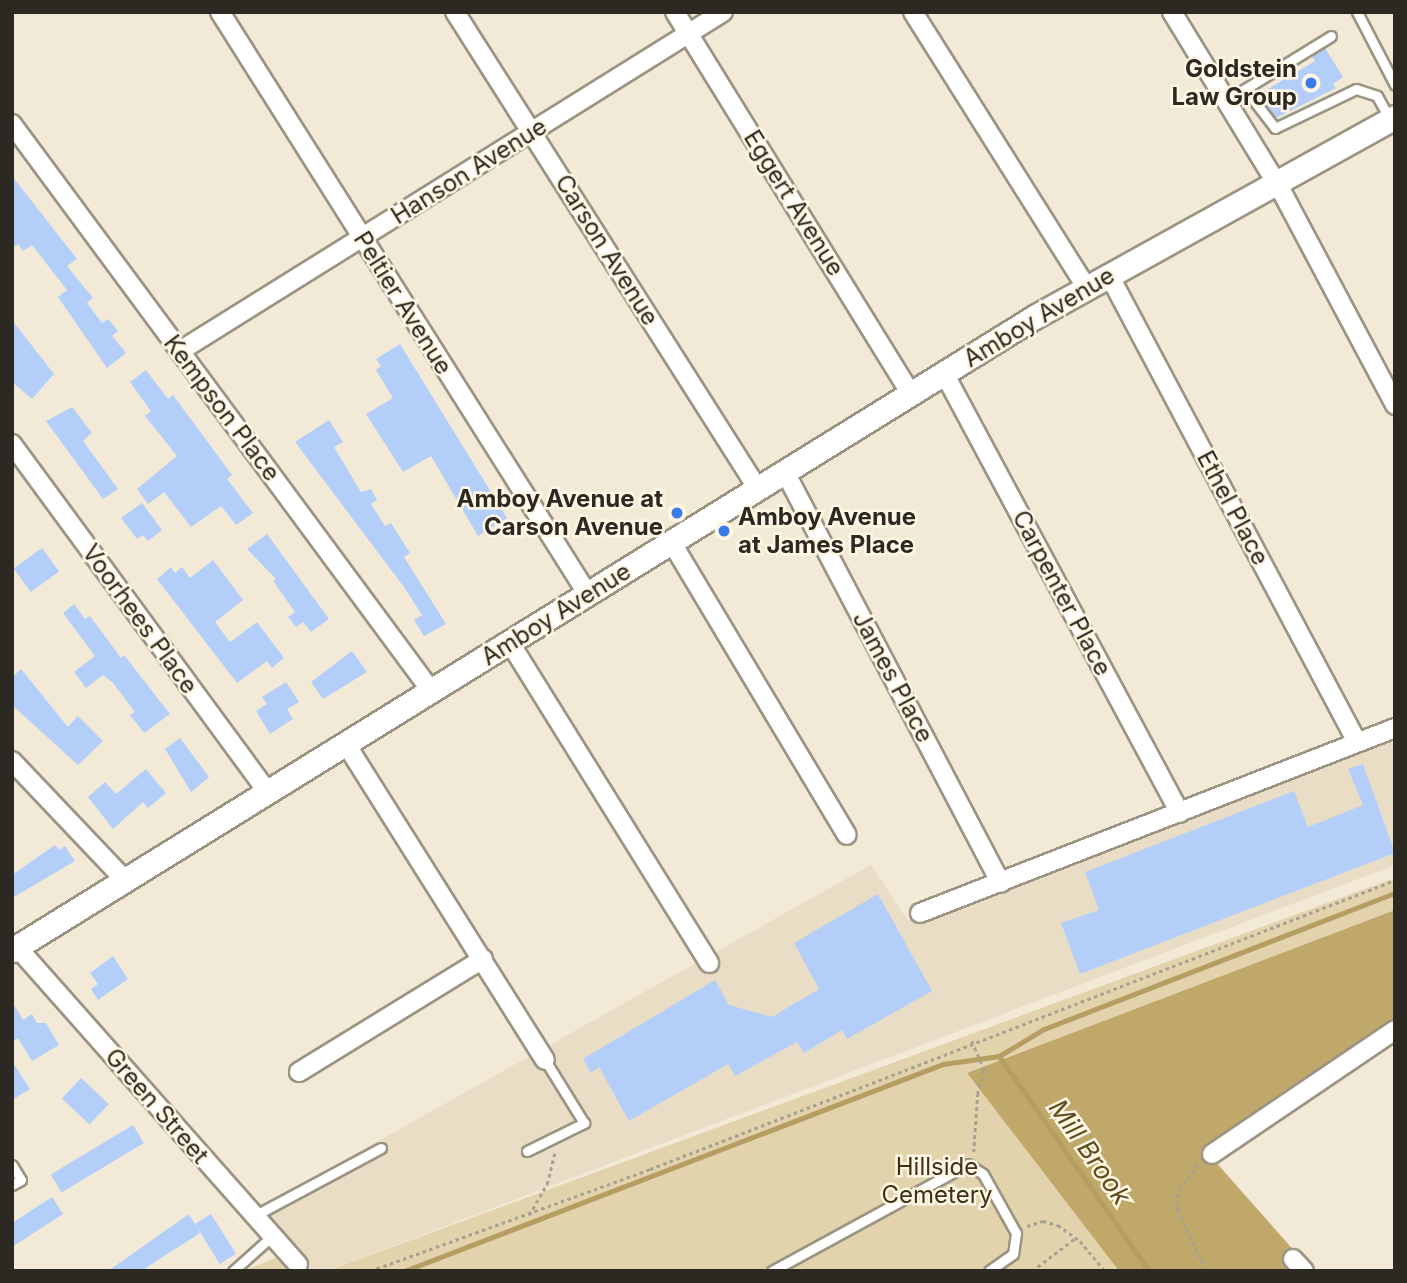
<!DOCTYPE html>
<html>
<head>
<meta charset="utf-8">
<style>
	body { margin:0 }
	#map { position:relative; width:1407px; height:1283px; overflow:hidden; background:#f2ead7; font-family:Inter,sans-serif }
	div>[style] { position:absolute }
	.built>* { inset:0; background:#e9dec5 }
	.green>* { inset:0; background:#e2d3ad }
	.forest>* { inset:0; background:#c0a86b }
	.stream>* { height:5px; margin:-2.5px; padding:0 2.5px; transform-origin:2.5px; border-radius:2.5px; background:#b69d61 }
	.building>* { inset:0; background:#b4cefa; transform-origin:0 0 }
	.path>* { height:2.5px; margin-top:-1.25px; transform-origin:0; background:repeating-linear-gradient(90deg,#a7a192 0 3.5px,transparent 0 7px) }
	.roads { filter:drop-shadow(2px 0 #9b9482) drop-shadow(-2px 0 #9b9482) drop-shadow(0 2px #9b9482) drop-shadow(0 -2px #9b9482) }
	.service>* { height:9px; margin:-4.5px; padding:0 4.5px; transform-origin:4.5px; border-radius:4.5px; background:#fff }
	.minor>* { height:18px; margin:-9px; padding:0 9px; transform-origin:9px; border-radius:9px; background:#fff }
	.tertiary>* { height:23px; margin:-11.5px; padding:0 11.5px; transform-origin:11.5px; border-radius:11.5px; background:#fff }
	.dots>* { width:19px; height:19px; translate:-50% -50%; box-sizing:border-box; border:4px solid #fff7e4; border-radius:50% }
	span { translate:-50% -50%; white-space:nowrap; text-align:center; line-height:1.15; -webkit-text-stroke:5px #fff7e4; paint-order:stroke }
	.poi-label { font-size:24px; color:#2c2922; font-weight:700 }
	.right { translate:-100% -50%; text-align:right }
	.left { translate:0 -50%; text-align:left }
	.street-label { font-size:24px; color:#2c2922 }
	.park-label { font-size:24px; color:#3c3115 }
	.water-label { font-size:26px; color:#5e4c1d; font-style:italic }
	.frame { position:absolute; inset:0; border:14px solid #2c2922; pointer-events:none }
</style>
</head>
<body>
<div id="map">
	<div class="built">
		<i style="clip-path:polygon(1395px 735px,1395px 865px,327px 1271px,311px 1271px,255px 1210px,871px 865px,908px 921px)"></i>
	</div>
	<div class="green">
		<i style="clip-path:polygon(1395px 878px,1395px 910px,967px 1073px,1119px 1271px,327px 1271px)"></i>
		<i style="clip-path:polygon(292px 1251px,311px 1271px,243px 1271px)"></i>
	</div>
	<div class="forest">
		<i style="clip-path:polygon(1395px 910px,1395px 1040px,1214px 1160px,1312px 1271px,1119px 1271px,967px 1073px)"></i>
	</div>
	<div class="stream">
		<i style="left:999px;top:1056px;width:262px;rotate:55.1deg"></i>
		<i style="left:404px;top:1271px;width:577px;rotate:-21.01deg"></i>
		<i style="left:943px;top:1064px;width:57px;rotate:-8.1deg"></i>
		<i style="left:999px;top:1056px;width:52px;rotate:-31deg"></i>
		<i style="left:1044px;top:1029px;width:376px;rotate:-21.2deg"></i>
	</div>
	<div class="building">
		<i style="clip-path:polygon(1325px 48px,1343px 77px,1333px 84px,1336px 88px,1276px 118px,1258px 95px,1315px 61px,1312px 56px)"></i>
		<i style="clip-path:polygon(12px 176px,77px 259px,67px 266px,93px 298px,87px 303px,102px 323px,108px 319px,118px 331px,112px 336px,126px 353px,107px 368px,58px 297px,67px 290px,32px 245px,23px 251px,18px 244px,12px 248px)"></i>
		<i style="clip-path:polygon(12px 320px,54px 374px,32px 399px,12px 382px)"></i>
		<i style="clip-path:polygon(400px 344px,507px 518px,478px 536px,431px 456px,403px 472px,366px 414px,393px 398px,376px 370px,381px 366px,376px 359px)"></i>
		<i style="clip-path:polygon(146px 370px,168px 399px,173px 395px,232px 475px,227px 479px,253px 513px,236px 525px,221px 506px,191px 527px,164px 492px,148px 504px,137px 489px,177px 456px,145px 416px,151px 411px,130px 382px)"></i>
		<i style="clip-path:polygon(72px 407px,92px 433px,83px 441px,118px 489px,103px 499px,46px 421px)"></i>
		<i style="clip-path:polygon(329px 420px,343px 442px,334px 447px,361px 492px,371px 489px,377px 500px,371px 504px,385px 526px,391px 523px,410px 553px,404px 557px,446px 624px,424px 636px,414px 620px,422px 615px,404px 587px,295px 442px)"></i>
		<i style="clip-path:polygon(142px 503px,162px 530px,148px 541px,143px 535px,137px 539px,121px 518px)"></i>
		<i style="clip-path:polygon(267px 534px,329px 619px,311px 632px,303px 622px,296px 627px,288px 617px,295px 612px,273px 581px,276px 579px,247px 549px)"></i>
		<i style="left:42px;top:548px;width:29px;height:35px;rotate:54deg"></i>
		<i style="clip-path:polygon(213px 560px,243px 600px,215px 622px,230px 642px,257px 622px,284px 658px,272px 668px,267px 661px,237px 683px,157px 579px,171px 567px,175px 573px,182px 567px,190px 578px)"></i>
		<i style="clip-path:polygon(74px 604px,85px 619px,90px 616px,121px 658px,124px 655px,170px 714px,144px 733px,130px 715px,135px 712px,113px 683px,103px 675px,86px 688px,74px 672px,95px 656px,63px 613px)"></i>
		<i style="clip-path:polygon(352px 651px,367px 672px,323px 699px,311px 682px)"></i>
		<i style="clip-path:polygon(21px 669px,68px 727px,78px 716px,103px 741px,78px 765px,12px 705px,12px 677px)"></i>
		<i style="clip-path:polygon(286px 682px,299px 702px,287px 709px,293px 719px,270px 734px,256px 711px,267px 704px,262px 697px)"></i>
		<i style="clip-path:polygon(180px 738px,209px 777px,191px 792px,165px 749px)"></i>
		<i style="clip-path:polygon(1363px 764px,1395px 853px,1080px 974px,1061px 923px,1099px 910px,1085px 872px,1294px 791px,1308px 827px,1363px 805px,1348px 769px)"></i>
		<i style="clip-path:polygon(146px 769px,166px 793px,148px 808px,143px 802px,113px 829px,88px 797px,105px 782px,116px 794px)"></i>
		<i style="clip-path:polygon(55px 845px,59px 850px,65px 846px,75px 861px,12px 898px,12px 875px)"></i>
		<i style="clip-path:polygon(878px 894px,932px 991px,847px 1039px,842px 1030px,804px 1053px,797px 1042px,735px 1076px,728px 1064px,629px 1121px,599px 1067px,591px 1073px,583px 1059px,715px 980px,729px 1005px,772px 1017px,819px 989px,794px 943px)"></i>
		<i style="clip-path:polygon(113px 956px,128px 979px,98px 1000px,91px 989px,98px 984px,90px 973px)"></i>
		<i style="clip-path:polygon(12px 1001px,23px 1020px,32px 1014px,37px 1023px,46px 1023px,59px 1045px,32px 1061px,18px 1038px,12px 1042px)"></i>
		<i style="clip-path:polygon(12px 1061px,30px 1089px,12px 1100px)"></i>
		<i style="left:81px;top:1078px;width:38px;height:28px;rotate:43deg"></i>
		<i style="left:133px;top:1125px;width:21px;height:96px;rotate:59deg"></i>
		<i style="clip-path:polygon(52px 1197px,63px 1214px,12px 1247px,12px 1223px)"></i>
		<i style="clip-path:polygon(189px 1214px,200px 1233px,141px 1271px,108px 1271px)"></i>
		<i style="left:211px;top:1214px;width:47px;height:19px;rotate:58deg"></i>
	</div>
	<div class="path">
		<i style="left:972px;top:1041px;width:33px;rotate:67deg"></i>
		<i style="left:985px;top:1071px;width:23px;rotate:108deg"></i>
		<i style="left:978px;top:1093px;width:59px;rotate:93.9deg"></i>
		<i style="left:1198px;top:1165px;width:35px;rotate:125deg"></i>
		<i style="left:1178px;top:1194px;width:16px;rotate:90deg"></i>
		<i style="left:1178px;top:1210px;width:67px;rotate:65.3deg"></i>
		<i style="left:529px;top:1215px;width:36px;rotate:-60deg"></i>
		<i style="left:547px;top:1184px;width:34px;rotate:-76deg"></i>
		<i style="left:1027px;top:1226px;width:17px;rotate:-17deg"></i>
		<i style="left:1043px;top:1221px;width:16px;rotate:15deg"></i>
		<i style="left:1058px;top:1225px;width:27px;rotate:36deg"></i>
		<i style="left:1080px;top:1241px;width:39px;rotate:50deg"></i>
		<i style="left:370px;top:1271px;width:298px;rotate:-20deg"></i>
		<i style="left:650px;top:1169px;width:799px;rotate:-21.2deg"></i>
		<i style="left:1032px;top:1271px;width:53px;rotate:-37.3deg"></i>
	</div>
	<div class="roads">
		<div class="service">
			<i style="left:1357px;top:12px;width:82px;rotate:62.5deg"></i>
			<i style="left:1245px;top:89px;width:49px;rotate:52.4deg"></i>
			<i style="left:1275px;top:128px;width:90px;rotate:-25.7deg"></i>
			<i style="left:1356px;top:89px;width:22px;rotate:18deg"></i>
			<i style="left:1377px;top:96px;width:25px;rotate:61deg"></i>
			<i style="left:1227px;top:100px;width:122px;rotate:-31.6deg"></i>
			<i style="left:527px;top:1151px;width:64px;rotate:-26.2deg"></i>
			<i style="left:584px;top:1123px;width:74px;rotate:-121.8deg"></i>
			<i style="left:12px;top:1165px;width:17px;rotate:59deg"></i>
			<i style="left:21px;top:1180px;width:10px;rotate:151deg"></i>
			<i style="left:254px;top:1216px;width:144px;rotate:-28.2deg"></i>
			<i style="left:233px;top:1271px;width:51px;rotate:-41.8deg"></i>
			<i style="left:772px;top:1271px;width:223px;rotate:-28.6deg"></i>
			<i style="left:968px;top:1164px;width:18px;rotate:34deg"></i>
			<i style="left:983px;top:1174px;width:68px;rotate:60.8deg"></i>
			<i style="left:1016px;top:1233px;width:21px;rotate:98deg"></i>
			<i style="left:1013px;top:1254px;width:29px;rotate:145deg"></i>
		</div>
		<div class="minor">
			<i style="left:220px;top:12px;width:687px;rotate:57.72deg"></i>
			<i style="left:455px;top:12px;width:565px;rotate:57.58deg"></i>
			<i style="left:675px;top:12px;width:449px;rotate:58.3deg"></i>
			<i style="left:913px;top:12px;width:326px;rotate:57.8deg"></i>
			<i style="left:1172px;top:12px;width:213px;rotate:58.6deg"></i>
			<i style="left:1283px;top:194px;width:239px;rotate:62deg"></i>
			<i style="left:12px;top:124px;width:706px;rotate:53.52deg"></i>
			<i style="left:1109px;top:275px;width:529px;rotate:62.03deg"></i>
			<i style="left:180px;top:351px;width:640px;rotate:-31.98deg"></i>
			<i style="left:944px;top:373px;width:499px;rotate:61.8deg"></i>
			<i style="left:12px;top:444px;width:434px;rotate:53.7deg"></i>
			<i style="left:785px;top:472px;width:464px;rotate:62.3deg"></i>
			<i style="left:672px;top:543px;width:340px;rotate:59.1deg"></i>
			<i style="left:510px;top:643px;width:377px;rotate:58.1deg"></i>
			<i style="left:346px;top:744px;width:373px;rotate:57.8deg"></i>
			<i style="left:12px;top:761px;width:164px;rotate:46.5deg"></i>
			<i style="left:920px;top:913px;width:510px;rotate:-21.28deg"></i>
			<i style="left:17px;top:947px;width:424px;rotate:48.5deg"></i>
			<i style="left:299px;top:1072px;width:216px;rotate:-31.6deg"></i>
			<i style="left:1212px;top:1154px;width:221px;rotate:-34.1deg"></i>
			<i style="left:1293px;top:1259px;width:16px;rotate:47deg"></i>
		</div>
		<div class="tertiary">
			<i style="left:12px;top:950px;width:1204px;rotate:-31.76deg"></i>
			<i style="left:1036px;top:316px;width:410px;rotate:-29deg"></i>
		</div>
	</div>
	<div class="dots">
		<i style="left:1311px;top:83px;background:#3a7ae9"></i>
		<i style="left:677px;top:513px;background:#3a7ae9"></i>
		<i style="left:724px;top:531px;background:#3a7ae9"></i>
	</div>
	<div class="poi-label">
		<span class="right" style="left:1297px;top:83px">Goldstein<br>Law Group</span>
		<span class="right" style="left:663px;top:513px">Amboy Avenue at<br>Carson Avenue</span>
		<span class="left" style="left:738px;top:531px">Amboy Avenue<br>at James Place</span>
	</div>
	<div class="street-label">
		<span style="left:469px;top:171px;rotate:-32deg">Hanson Avenue</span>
		<span style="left:794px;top:203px;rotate:58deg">Eggert Avenue</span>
		<span style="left:607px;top:250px;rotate:58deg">Carson Avenue</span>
		<span style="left:403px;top:303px;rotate:58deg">Peltier Avenue</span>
		<span style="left:1039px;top:317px;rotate:-31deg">Amboy Avenue</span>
		<span style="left:222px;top:408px;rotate:53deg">Kempson Place</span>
		<span style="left:1233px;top:508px;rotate:62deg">Ethel Place</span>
		<span style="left:1062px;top:593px;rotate:62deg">Carpenter Place</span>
		<span style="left:556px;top:614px;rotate:-32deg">Amboy Avenue</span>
		<span style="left:140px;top:619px;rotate:54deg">Voorhees Place</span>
		<span style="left:893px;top:677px;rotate:62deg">James Place</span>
		<span style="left:157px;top:1106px;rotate:49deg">Green Street</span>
	</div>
	<div class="park-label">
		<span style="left:937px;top:1181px">Hillside<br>Cemetery</span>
	</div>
	<div class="water-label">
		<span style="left:1090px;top:1152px;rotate:55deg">Mill Brook</span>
	</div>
	<div class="frame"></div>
</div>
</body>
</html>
